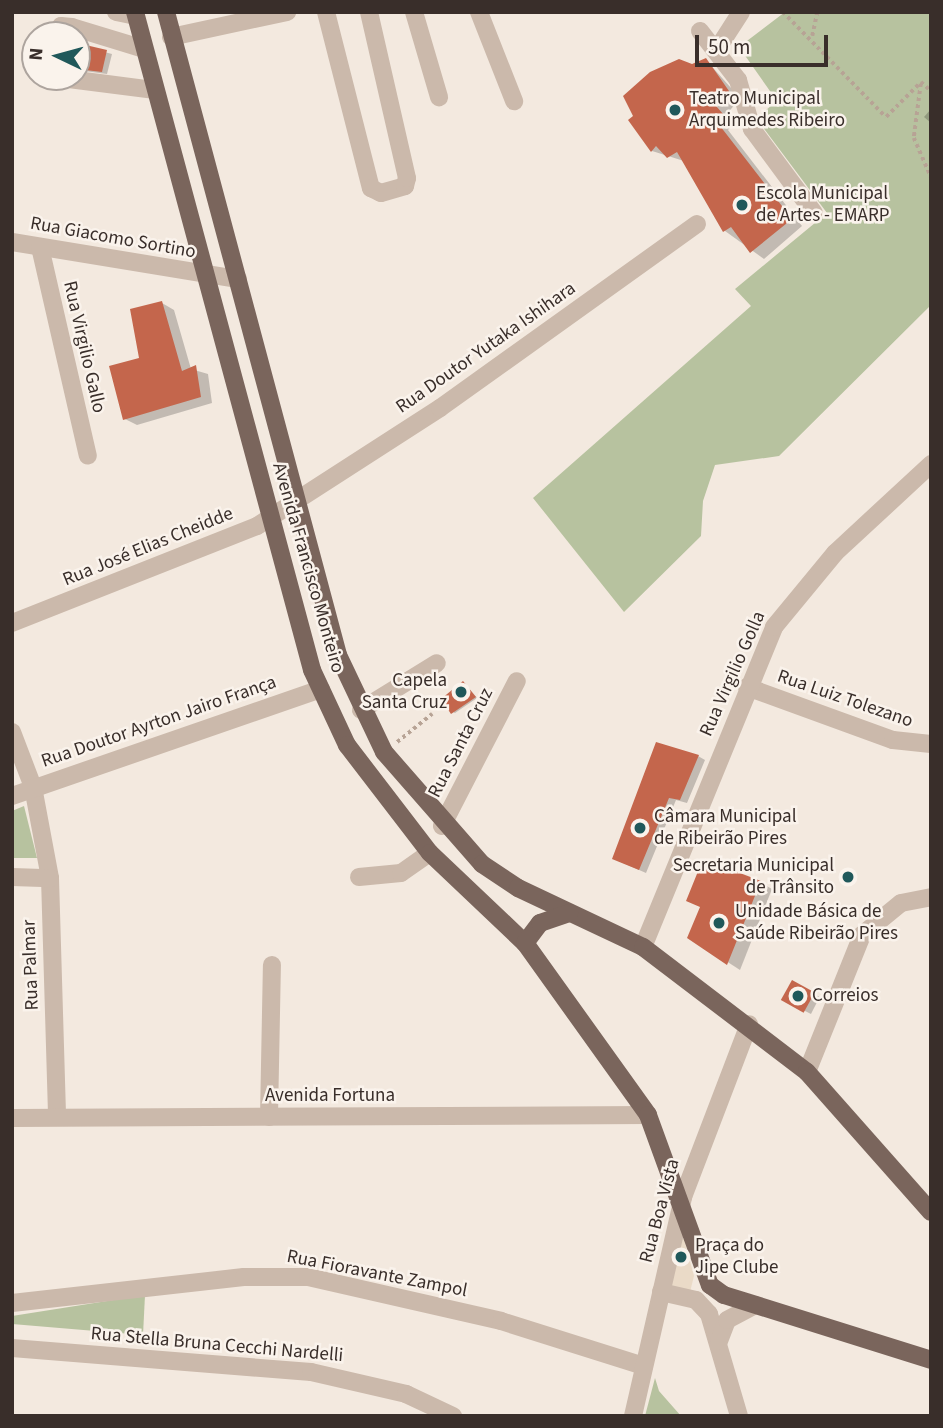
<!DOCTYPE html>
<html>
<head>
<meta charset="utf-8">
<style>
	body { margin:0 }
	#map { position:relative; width:943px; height:1428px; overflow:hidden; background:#f3e9df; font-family:"Source Sans 3",sans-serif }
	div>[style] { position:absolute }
	.green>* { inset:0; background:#b7c29f }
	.plaza>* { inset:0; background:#eadac7 }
	.shadow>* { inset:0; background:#0003; transform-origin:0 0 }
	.building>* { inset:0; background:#c4664c; transform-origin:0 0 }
	.path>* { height:3.5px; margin-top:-1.75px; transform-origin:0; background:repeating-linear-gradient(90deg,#b7a395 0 3.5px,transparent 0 7px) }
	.minor>* { height:18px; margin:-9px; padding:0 9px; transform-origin:9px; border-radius:9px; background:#cbb9ab }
	.major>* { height:18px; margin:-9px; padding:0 9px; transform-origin:9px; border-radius:9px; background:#7a655c }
	.dots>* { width:19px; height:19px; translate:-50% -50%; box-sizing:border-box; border:4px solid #faf3ec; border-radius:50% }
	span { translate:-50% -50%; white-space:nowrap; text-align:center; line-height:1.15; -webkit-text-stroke:5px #faf3ec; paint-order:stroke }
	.poi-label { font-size:19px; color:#392e2a }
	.left { translate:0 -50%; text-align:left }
	.right { translate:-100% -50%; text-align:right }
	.street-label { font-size:19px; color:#392e2a }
	.frame { position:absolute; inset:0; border:14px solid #392e2a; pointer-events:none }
	.north { position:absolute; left:21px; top:21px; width:70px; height:70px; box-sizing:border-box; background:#faf3ec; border:2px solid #ada49e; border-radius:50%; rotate:275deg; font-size:19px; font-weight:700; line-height:28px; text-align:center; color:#392e2a }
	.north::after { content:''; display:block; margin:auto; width:24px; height:32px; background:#20585a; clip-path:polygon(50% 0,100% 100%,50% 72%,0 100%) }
	.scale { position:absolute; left:695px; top:35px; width:133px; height:32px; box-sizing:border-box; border:4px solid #392e2a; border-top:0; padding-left:9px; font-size:21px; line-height:24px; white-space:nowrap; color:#392e2a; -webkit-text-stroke:5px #faf3ec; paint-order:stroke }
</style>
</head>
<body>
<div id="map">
	<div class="green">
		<i style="clip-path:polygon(785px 12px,931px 12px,931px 305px,779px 456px,715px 465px,703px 501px,701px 536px,624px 612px,533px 498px,751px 306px,735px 289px,827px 213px,756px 118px,777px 101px,739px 47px)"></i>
		<i style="clip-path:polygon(24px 806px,37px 858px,12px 858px,12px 811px)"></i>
		<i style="clip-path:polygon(145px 1295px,143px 1335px,12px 1324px,12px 1316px)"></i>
		<i style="clip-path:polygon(655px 1378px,659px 1391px,681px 1416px,645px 1416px)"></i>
	</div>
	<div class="plaza">
		<i style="clip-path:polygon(677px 1239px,684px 1239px,694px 1276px,690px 1292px,666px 1289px)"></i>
	</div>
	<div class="shadow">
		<i style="clip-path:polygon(77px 45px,112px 54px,107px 74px,77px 70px)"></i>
		<i style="clip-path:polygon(706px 60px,740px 98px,727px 114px,735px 122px,728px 130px,802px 226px,764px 259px,725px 231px,684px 161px,652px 151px,630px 121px)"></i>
		<i style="clip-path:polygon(931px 109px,931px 123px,924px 117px)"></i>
		<i style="clip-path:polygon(162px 303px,174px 310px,191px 369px,208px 374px,212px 403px,137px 425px,125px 419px)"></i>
		<i style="clip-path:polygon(465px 684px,477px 698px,455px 713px,453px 712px)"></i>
		<i style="clip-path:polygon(698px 756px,705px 760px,687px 803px,676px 800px,646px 873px,614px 859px)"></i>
		<i style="clip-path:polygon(760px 882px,772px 889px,740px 970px,689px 937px)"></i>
		<i style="left:792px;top:983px;width:31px;height:19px;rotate:27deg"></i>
	</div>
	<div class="building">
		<i style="clip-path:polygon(77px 43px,107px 50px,102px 72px,77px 69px)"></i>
		<i style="clip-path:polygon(706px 58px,729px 91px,716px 106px,724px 115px,717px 122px,792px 219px,750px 253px,731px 227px,723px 232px,677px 152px,667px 158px,656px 146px,651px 152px,628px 120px,633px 116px,623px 96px,650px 72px,679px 59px,692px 64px)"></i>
		<i style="clip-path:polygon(162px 301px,182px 371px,196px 365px,201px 397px,123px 420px,109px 366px,139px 358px,130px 309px)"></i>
		<i style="clip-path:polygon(463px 681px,476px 697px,451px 714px,441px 699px)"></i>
		<i style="clip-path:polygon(656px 742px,699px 755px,680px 800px,669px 798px,639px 870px,612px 859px)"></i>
		<i style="clip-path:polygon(703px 859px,761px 881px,727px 965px,687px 938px,700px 907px,686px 901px)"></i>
		<i style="left:792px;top:980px;width:26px;height:23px;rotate:29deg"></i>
	</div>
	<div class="path">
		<i style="left:783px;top:12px;width:147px;rotate:45.6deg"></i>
		<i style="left:886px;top:117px;width:49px;rotate:-45deg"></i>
		<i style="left:921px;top:82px;width:13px;rotate:42deg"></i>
		<i style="left:812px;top:36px;width:25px;rotate:-78deg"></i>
		<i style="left:921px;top:84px;width:54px;rotate:97.4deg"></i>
		<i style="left:914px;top:138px;width:43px;rotate:66.4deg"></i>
		<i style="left:397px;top:742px;width:45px;rotate:-38.7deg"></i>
	</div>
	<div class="minor">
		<i style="left:116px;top:12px;width:20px;rotate:11deg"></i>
		<i style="left:326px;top:12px;width:182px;rotate:75.7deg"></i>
		<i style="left:371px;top:188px;width:11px;rotate:27deg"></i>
		<i style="left:381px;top:193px;width:25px;rotate:-16deg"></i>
		<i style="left:405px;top:186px;width:8px;rotate:-76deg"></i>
		<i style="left:407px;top:178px;width:170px;rotate:-102.9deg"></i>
		<i style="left:414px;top:12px;width:89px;rotate:73.6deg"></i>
		<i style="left:479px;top:12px;width:96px;rotate:68.5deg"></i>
		<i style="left:700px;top:31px;width:62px;rotate:52.2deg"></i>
		<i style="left:738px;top:80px;width:51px;rotate:74.1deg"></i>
		<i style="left:752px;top:129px;width:104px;rotate:53.6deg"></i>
		<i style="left:56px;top:35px;width:10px;rotate:-61deg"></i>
		<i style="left:61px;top:26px;width:11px;rotate:5deg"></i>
		<i style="left:72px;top:27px;width:75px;rotate:17deg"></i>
		<i style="left:171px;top:37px;width:119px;rotate:-12.2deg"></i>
		<i style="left:716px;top:51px;width:46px;rotate:-57.3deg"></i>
		<i style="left:53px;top:77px;width:103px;rotate:7.3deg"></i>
		<i style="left:12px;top:242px;width:229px;rotate:9.3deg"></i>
		<i style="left:40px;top:247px;width:214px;rotate:77.1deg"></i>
		<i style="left:12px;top:623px;width:264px;rotate:-21.6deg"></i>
		<i style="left:257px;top:526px;width:218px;rotate:-32.8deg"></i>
		<i style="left:440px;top:408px;width:316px;rotate:-35.6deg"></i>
		<i style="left:747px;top:687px;width:155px;rotate:20deg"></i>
		<i style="left:893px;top:740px;width:38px;rotate:6deg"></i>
		<i style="left:361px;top:710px;width:89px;rotate:-31.7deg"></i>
		<i style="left:12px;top:732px;width:59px;rotate:69.1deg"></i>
		<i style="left:33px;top:787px;width:93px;rotate:79.4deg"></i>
		<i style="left:50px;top:878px;width:239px;rotate:88.3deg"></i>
		<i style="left:12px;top:796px;width:327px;rotate:-19.1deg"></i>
		<i style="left:442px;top:826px;width:163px;rotate:-62.7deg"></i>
		<i style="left:12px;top:877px;width:38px;rotate:2deg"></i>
		<i style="left:359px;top:877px;width:42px;rotate:-5.4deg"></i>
		<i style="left:401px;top:873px;width:35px;rotate:-35deg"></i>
		<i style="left:643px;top:947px;width:346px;rotate:-67.7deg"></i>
		<i style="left:774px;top:627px;width:96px;rotate:-50.5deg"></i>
		<i style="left:835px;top:553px;width:131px;rotate:-42.8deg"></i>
		<i style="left:807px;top:1072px;width:148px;rotate:-68.1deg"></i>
		<i style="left:862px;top:935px;width:50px;rotate:-39.4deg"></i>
		<i style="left:901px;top:903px;width:31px;rotate:-11deg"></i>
		<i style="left:269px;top:1117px;width:152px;rotate:-88.9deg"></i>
		<i style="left:12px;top:1118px;width:636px;rotate:-0.27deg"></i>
		<i style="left:661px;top:1292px;width:36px;rotate:13deg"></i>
		<i style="left:696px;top:1300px;width:19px;rotate:47deg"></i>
		<i style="left:709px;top:1314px;width:106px;rotate:73.6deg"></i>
		<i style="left:12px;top:1303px;width:233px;rotate:-6.4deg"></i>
		<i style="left:244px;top:1277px;width:64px"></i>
		<i style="left:308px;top:1277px;width:198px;rotate:12.8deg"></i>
		<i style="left:501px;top:1321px;width:150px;rotate:17.5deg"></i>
		<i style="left:719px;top:1341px;width:22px;rotate:-69deg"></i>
		<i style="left:727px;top:1320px;width:32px;rotate:-28deg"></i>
		<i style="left:12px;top:1348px;width:300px;rotate:4.6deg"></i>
		<i style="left:311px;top:1372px;width:98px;rotate:13deg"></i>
		<i style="left:406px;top:1394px;width:52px;rotate:25.1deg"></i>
		<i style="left:633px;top:1416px;width:225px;rotate:-77.1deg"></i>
		<i style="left:683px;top:1197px;width:185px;rotate:-69.1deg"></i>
	</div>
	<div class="major">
		<i style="left:135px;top:12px;width:681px;rotate:74.94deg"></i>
		<i style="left:312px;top:670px;width:83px;rotate:65deg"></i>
		<i style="left:347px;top:745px;width:136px;rotate:52.5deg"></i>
		<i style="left:430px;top:853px;width:131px;rotate:43.5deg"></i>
		<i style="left:525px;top:943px;width:211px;rotate:54.4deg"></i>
		<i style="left:648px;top:1115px;width:181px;rotate:70deg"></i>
		<i style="left:710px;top:1285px;width:17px;rotate:36deg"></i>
		<i style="left:724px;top:1295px;width:217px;rotate:17.4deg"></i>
		<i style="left:166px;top:12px;width:666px;rotate:75.02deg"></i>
		<i style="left:338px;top:655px;width:107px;rotate:64.6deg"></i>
		<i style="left:384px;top:752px;width:149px;rotate:48.8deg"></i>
		<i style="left:482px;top:864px;width:43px;rotate:33.7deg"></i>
		<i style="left:518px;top:888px;width:138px;rotate:25.3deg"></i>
		<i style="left:643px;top:947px;width:206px;rotate:37.3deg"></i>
		<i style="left:807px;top:1072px;width:187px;rotate:48.5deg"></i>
		<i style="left:525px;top:943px;width:25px;rotate:-53deg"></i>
		<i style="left:540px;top:923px;width:31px;rotate:-19deg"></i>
	</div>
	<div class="dots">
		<i style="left:675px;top:110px;background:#20585a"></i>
		<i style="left:742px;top:205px;background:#20585a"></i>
		<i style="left:461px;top:692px;background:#20585a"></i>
		<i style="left:640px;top:828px;background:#20585a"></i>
		<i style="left:848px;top:877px;background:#20585a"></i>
		<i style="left:719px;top:923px;background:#20585a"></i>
		<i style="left:798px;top:996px;background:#20585a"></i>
		<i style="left:681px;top:1257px;background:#20585a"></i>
	</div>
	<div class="poi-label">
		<span class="left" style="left:689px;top:110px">Teatro Municipal<br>Arquimedes Ribeiro</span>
		<span class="left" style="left:756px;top:205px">Escola Municipal<br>de Artes - EMARP</span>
		<span class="right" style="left:447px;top:692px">Capela<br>Santa Cruz</span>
		<span class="left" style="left:654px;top:828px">Câmara Municipal<br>de Ribeirão Pires</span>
		<span class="right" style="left:834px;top:877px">Secretaria Municipal<br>de Trânsito</span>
		<span class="left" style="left:735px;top:923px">Unidade Básica de<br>Saúde Ribeirão Pires</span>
		<span class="left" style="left:812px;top:996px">Correios</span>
		<span class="left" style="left:695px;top:1257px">Praça do<br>Jipe Clube</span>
	</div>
	<div class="street-label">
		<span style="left:113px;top:238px;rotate:10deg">Rua Giacomo Sortino</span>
		<span style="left:84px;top:347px;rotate:77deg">Rua Virgilio Gallo</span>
		<span style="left:486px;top:348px;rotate:-35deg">Rua Doutor Yutaka Ishihara</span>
		<span style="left:148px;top:547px;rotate:-22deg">Rua José Elias Cheidde</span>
		<span style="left:308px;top:568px;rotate:74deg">Avenida Francisco Monteiro</span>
		<span style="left:733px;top:674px;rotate:-66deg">Rua Virgilio Golla</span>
		<span style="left:845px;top:699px;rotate:19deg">Rua Luiz Tolezano</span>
		<span style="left:159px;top:722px;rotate:-19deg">Rua Doutor Ayrton Jairo França</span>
		<span style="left:461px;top:743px;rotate:-63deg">Rua Santa Cruz</span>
		<span style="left:31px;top:965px;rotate:-92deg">Rua Palmar</span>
		<span style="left:330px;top:1096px">Avenida Fortuna</span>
		<span style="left:660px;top:1211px;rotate:-75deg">Rua Boa Vista</span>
		<span style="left:377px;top:1274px;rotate:11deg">Rua Fioravante Zampol</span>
		<span style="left:217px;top:1345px;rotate:5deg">Rua Stella Bruna Cecchi Nardelli</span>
	</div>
	<div class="frame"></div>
	<div class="north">N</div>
	<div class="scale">50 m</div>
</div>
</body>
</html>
